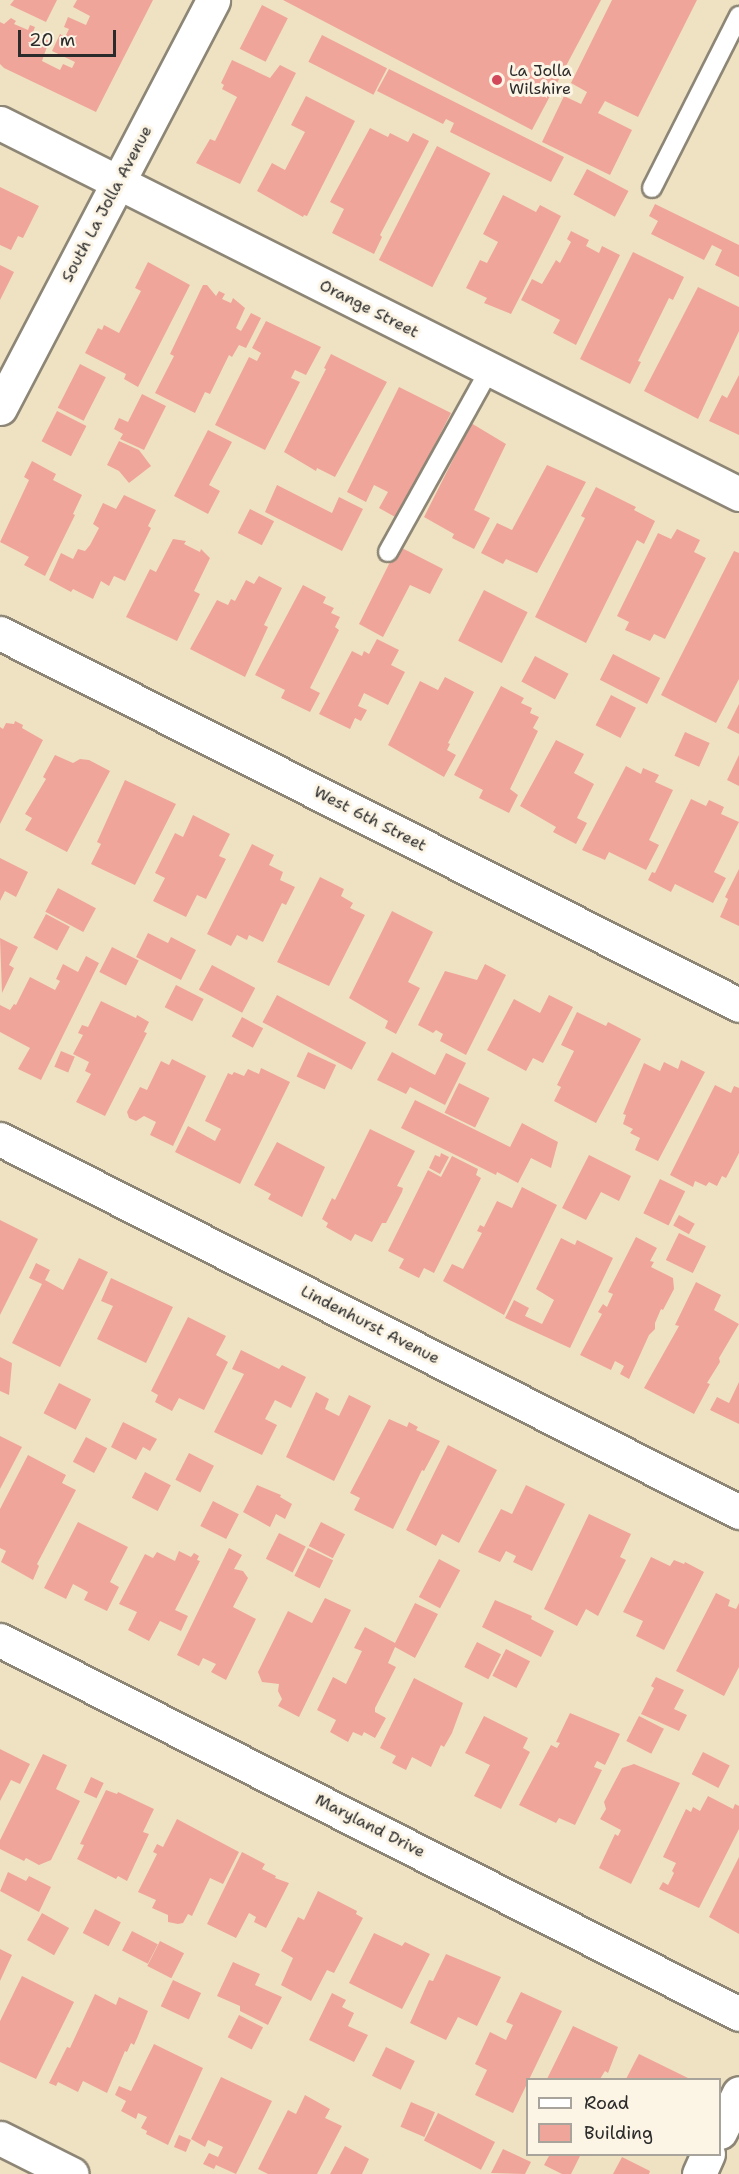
<!DOCTYPE html>
<html>
<head>
<meta charset="utf-8">
<style>
	body { margin:0 }
	#map { position:relative; width:739px; height:2174px; overflow:hidden; background:#efe2c2; font-family:"Shantell Sans",sans-serif }
	div>[style] { position:absolute }
	.building>* { inset:0; background:#f0a59b; transform-origin:0 0 }
	.roads { filter:drop-shadow(2px 0 #8d8676) drop-shadow(-2px 0 #8d8676) drop-shadow(0 2px #8d8676) drop-shadow(0 -2px #8d8676) }
	.service>* { height:18px; margin:-9px; padding:0 9px; transform-origin:9px; border-radius:9px; background:#fff }
	.minor>* { height:33px; margin:-16.5px; padding:0 16.5px; transform-origin:16.5px; border-radius:16.5px; background:#fff }
	.tertiary>* { height:33px; margin:-16.5px; padding:0 16.5px; transform-origin:16.5px; border-radius:16.5px; background:#fff }
	.dots>* { width:16px; height:16px; translate:-50% -50%; box-sizing:border-box; border:3px solid #fcf5e5; border-radius:50% }
	span { translate:-50% -50%; white-space:nowrap; text-align:center; line-height:1.15; -webkit-text-stroke:6px #fcf5e5; paint-order:stroke }
	.poi-label { font-size:16px; color:#2b2b2b }
	.left { translate:0 -50%; text-align:left }
	.street-label { font-size:16px; color:#2b2b2b }
	.legend { position:absolute; left:526px; top:2078px; width:195px; height:78px; box-sizing:border-box; background:#fcf5e5; border:2px solid #a8a49b; margin:0; padding:8px 10px; list-style:none; font-size:18px; color:#2b2b2b }
	.legend li { display:flex; align-items:center; gap:12px; height:30px }
	.legend b { width:30px; border:2px solid #a8a49b }
	.scale { position:absolute; left:18px; top:30px; width:98px; height:27px; box-sizing:border-box; border:3px solid #2b2b2b; border-top:0; padding-left:8px; font-size:18px; line-height:21px; white-space:nowrap; color:#2b2b2b; -webkit-text-stroke:4px #fcf5e5; paint-order:stroke }
</style>
</head>
<body>
<div id="map">
	<div class="building">
		<i style="clip-path:polygon(14px 0,57px 0,46px 22px,10px 5px)"></i>
		<i style="clip-path:polygon(77px 0,153px 0,96px 112px,4px 68px,0 64px,0 22px,4px 24px,11px 18px,16px 21px,14px 24px,28px 30px,30px 25px,35px 27px,33px 32px,49px 41px,42px 61px,60px 70px,63px 64px,72px 68px,75px 62px,52px 51px,60px 34px,65px 37px,69px 29px,64px 27px,68px 17px,86px 25px,90px 16px,73px 7px)"></i>
		<i style="clip-path:polygon(283px 0,601px 0,532px 130px)"></i>
		<i style="clip-path:polygon(612px 0,697px 0,638px 117px,605px 101px,598px 113px,632px 130px,610px 175px,542px 142px,564px 96px,581px 104px,587px 92px,571px 83px)"></i>
		<i style="left:262px;top:5px;width:29px;height:49px;rotate:27deg"></i>
		<i style="left:322px;top:35px;width:73px;height:30px;rotate:27deg"></i>
		<i style="clip-path:polygon(232px 60px,270px 78px,280px 65px,296px 73px,240px 184px,196px 163px,210px 139px,215px 141px,237px 97px,222px 89px,224px 85px,221px 83px)"></i>
		<i style="clip-path:polygon(389px 69px,564px 157px,551px 182px,450px 132px,454px 123px,446px 119px,443px 124px,377px 91px)"></i>
		<i style="clip-path:polygon(306px 96px,355px 121px,307px 216px,304px 215px,303px 217px,257px 191px,272px 163px,285px 170px,305px 132px,291px 125px)"></i>
		<i style="clip-path:polygon(370px 128px,388px 137px,390px 133px,408px 142px,413px 133px,429px 141px,380px 235px,382px 237px,374px 254px,332px 233px,344px 209px,330px 202px)"></i>
		<i style="left:437px;top:146px;width:60px;height:128px;rotate:27deg"></i>
		<i style="left:587px;top:169px;width:47px;height:29px;rotate:28deg"></i>
		<i style="clip-path:polygon(0 187px,39px 206px,23px 238px,18px 236px,11px 250px,0 245px)"></i>
		<i style="clip-path:polygon(503px 195px,536px 212px,540px 205px,561px 216px,511px 314px,484px 303px,487px 298px,466px 288px,480px 260px,487px 263px,498px 242px,483px 234px)"></i>
		<i style="clip-path:polygon(655px 204px,739px 245px,739px 277px,715px 265px,722px 250px,712px 245px,704px 260px,651px 234px,658px 221px,649px 216px)"></i>
		<i style="clip-path:polygon(571px 231px,589px 240px,586px 246px,599px 253px,602px 246px,620px 255px,576px 345px,553px 333px,560px 320px,521px 300px,532px 279px,542px 284px,556px 260px,560px 263px,571px 242px,567px 239px)"></i>
		<i style="clip-path:polygon(633px 252px,684px 277px,673px 300px,669px 298px,638px 361px,641px 362px,630px 384px,580px 359px)"></i>
		<i style="clip-path:polygon(148px 262px,190px 285px,138px 387px,124px 379px,126px 374px,85px 353px,98px 328px,102px 330px,104px 325px,119px 333px,141px 291px,135px 288px)"></i>
		<i style="clip-path:polygon(0 265px,14px 272px,0 300px)"></i>
		<i style="clip-path:polygon(203px 285px,207px 285px,216px 296px,219px 291px,225px 294px,222px 299px,231px 303px,233px 298px,245px 308px,236px 328px,241px 331px,251px 313px,261px 318px,246px 348px,239px 345px,232px 357px,229px 355px,210px 394px,205px 392px,195px 413px,155px 393px,174px 356px,170px 354px)"></i>
		<i style="clip-path:polygon(698px 287px,739px 307px,739px 331px,698px 419px,644px 391px)"></i>
		<i style="clip-path:polygon(266px 321px,321px 347px,306px 375px,295px 370px,291px 378px,300px 382px,265px 450px,215px 425px,249px 357px,257px 361px,261px 353px,252px 348px)"></i>
		<i style="clip-path:polygon(331px 354px,387px 382px,335px 477px,317px 468px,316px 471px,284px 452px,326px 369px,324px 368px)"></i>
		<i style="left:80px;top:364px;width:29px;height:49px;rotate:27deg"></i>
		<i style="clip-path:polygon(739px 375px,739px 435px,709px 421px,722px 395px,727px 398px)"></i>
		<i style="clip-path:polygon(399px 387px,451px 413px,397px 518px,379px 508px,388px 492px,374px 485px,366px 502px,347px 492px)"></i>
		<i style="clip-path:polygon(142px 394px,166px 406px,144px 450px,120px 439px,123px 434px,114px 429px,119px 418px,128px 422px)"></i>
		<i style="left:57px;top:411px;width:33px;height:34px;rotate:27deg"></i>
		<i style="clip-path:polygon(471px 423px,506px 444px,474px 510px,490px 518px,474px 549px,452px 538px,454px 534px,424px 517px,468px 430px,467px 426px)"></i>
		<i style="clip-path:polygon(208px 430px,232px 442px,209px 485px,220px 491px,208px 514px,174px 496px)"></i>
		<i style="clip-path:polygon(119px 441px,139px 450px,151px 466px,129px 483px,119px 471px,107px 465px)"></i>
		<i style="clip-path:polygon(32px 461px,56px 474px,53px 480px,82px 495px,73px 514px,75px 515px,45px 576px,24px 565px,29px 557px,0 542px,29px 480px,24px 477px)"></i>
		<i style="clip-path:polygon(547px 465px,586px 482px,537px 573px,506px 559px,503px 564px,481px 553px,497px 523px,512px 530px)"></i>
		<i style="clip-path:polygon(277px 485px,332px 513px,339px 497px,363px 509px,342px 551px,265px 512px)"></i>
		<i style="clip-path:polygon(596px 487px,636px 507px,634px 510px,655px 521px,644px 544px,637px 540px,586px 643px,535px 617px,585px 518px,581px 516px)"></i>
		<i style="clip-path:polygon(124px 495px,156px 510px,148px 526px,151px 528px,125px 581px,114px 576px,109px 586px,101px 581px,93px 599px,73px 589px,71px 592px,49px 580px,61px 553px,73px 559px,78px 549px,85px 551px,90px 545px,99px 528px,93px 524px,103px 503px,116px 509px)"></i>
		<i style="left:250px;top:509px;width:27px;height:27px;rotate:27deg"></i>
		<i style="clip-path:polygon(677px 529px,700px 540px,694px 552px,706px 558px,665px 639px,654px 634px,650px 641px,625px 630px,629px 622px,617px 616px,658px 533px,671px 539px)"></i>
		<i style="clip-path:polygon(173px 539px,186px 541px,184px 544px,200px 552px,201px 549px,210px 558px,194px 591px,200px 594px,177px 641px,126px 617px,150px 569px,156px 572px)"></i>
		<i style="clip-path:polygon(398px 546px,443px 569px,430px 594px,410px 585px,383px 637px,359px 624px)"></i>
		<i style="clip-path:polygon(734px 551px,739px 553px,739px 679px,716px 723px,661px 695px)"></i>
		<i style="clip-path:polygon(259px 576px,282px 588px,264px 625px,268px 627px,245px 677px,190px 649px,217px 600px,228px 605px,231px 599px,235px 601px,246px 580px,254px 584px)"></i>
		<i style="clip-path:polygon(303px 585px,326px 597px,323px 603px,334px 608px,331px 613px,340px 617px,335px 627px,339px 630px,310px 688px,320px 693px,310px 712px,281px 698px,285px 690px,255px 675px)"></i>
		<i style="left:484px;top:590px;width:49px;height:57px;rotate:27deg"></i>
		<i style="clip-path:polygon(377px 639px,399px 650px,391px 665px,405px 672px,388px 705px,364px 693px,358px 706px,367px 710px,361px 721px,355px 718px,350px 729px,319px 714px,352px 651px,362px 656px,364px 651px,369px 654px)"></i>
		<i style="left:613px;top:654px;width:53px;height:29px;rotate:27deg"></i>
		<i style="left:535px;top:656px;width:38px;height:29px;rotate:28deg"></i>
		<i style="clip-path:polygon(445px 677px,474px 692px,448px 743px,450px 744px,447px 750px,456px 755px,444px 777px,388px 745px,420px 681px,438px 690px)"></i>
		<i style="clip-path:polygon(501px 686px,524px 698px,521px 703px,532px 708px,530px 713px,539px 717px,533px 728px,538px 731px,510px 789px,518px 795px,509px 813px,479px 798px,483px 790px,454px 775px)"></i>
		<i style="left:611px;top:695px;width:28px;height:34px;rotate:27deg"></i>
		<i style="clip-path:polygon(739px 704px,739px 734px,727px 728px)"></i>
		<i style="clip-path:polygon(15px 721px,23px 725px,22px 728px,43px 740px,0 824px,0 727px,3px 729px,6px 723px,14px 724px)"></i>
		<i style="left:685px;top:732px;width:27px;height:26px;rotate:24deg"></i>
		<i style="clip-path:polygon(556px 740px,584px 754px,574px 773px,594px 784px,577px 818px,587px 823px,576px 844px,553px 832px,556px 827px,520px 806px)"></i>
		<i style="clip-path:polygon(55px 755px,73px 763px,80px 759px,89px 760px,110px 771px,67px 852px,25px 830px,32px 818px,25px 814px,46px 779px,43px 777px)"></i>
		<i style="clip-path:polygon(739px 755px,739px 786px,727px 780px)"></i>
		<i style="clip-path:polygon(626px 766px,641px 774px,643px 768px,659px 775px,655px 782px,673px 790px,649px 840px,659px 845px,646px 870px,609px 852px,605px 860px,582px 850px)"></i>
		<i style="clip-path:polygon(125px 780px,176px 804px,135px 885px,91px 864px,101px 844px,97px 842px)"></i>
		<i style="clip-path:polygon(691px 799px,706px 806px,709px 800px,724px 807px,721px 814px,739px 822px,714px 872px,726px 878px,713px 903px,675px 884px,671px 892px,648px 880px,652px 872px,655px 873px)"></i>
		<i style="clip-path:polygon(193px 815px,230px 834px,219px 856px,226px 859px,206px 899px,197px 895px,186px 917px,153px 901px,165px 878px,155px 873px,175px 833px,183px 837px)"></i>
		<i style="clip-path:polygon(252px 844px,274px 855px,269px 865px,283px 872px,280px 880px,295px 887px,286px 905px,282px 903px,263px 942px,249px 935px,247px 940px,237px 935px,231px 946px,207px 934px)"></i>
		<i style="clip-path:polygon(0 858px,28px 872px,16px 897px,5px 891px,0 901px)"></i>
		<i style="clip-path:polygon(739px 869px,739px 926px,720px 917px,728px 899px,725px 897px)"></i>
		<i style="clip-path:polygon(320px 877px,344px 889px,341px 896px,353px 903px,350px 908px,365px 915px,329px 986px,277px 962px)"></i>
		<i style="left:58px;top:888px;width:43px;height:27px;rotate:28deg"></i>
		<i style="clip-path:polygon(392px 911px,433px 932px,408px 982px,420px 988px,396px 1034px,385px 1028px,388px 1021px,349px 998px)"></i>
		<i style="left:46px;top:914px;width:27px;height:27px;rotate:28deg"></i>
		<i style="clip-path:polygon(148px 933px,168px 943px,171px 937px,196px 950px,181px 980px,136px 957px)"></i>
		<i style="clip-path:polygon(0 938px,18px 947px,9px 965px,14px 968px,2px 993px)"></i>
		<i style="left:112px;top:947px;width:30px;height:28px;rotate:27deg"></i>
		<i style="clip-path:polygon(86px 956px,99px 963px,41px 1080px,18px 1069px,30px 1048px,0 1032px,0 1005px,10px 1010px,14px 1004px,16px 1005px,30px 977px,55px 990px,60px 981px,56px 979px,63px 964px,78px 972px)"></i>
		<i style="clip-path:polygon(485px 964px,506px 975px,466px 1055px,440px 1041px,443px 1034px,436px 1030px,433px 1033px,418px 1025px,445px 971px,477px 980px)"></i>
		<i style="left:212px;top:965px;width:49px;height:28px;rotate:28deg"></i>
		<i style="left:176px;top:985px;width:31px;height:25px;rotate:27deg"></i>
		<i style="left:277px;top:995px;width:101px;height:31px;rotate:28deg"></i>
		<i style="clip-path:polygon(549px 995px,573px 1007px,543px 1063px,533px 1058px,526px 1071px,487px 1050px,514px 999px,540px 1013px)"></i>
		<i style="clip-path:polygon(101px 1001px,136px 1018px,137px 1015px,149px 1022px,144px 1032px,147px 1033px,105px 1116px,76px 1102px,91px 1074px,85px 1071px,89px 1062px,73px 1054px,83px 1035px,78px 1033px,82px 1025px,88px 1027px)"></i>
		<i style="clip-path:polygon(577px 1012px,606px 1026px,608px 1022px,641px 1039px,596px 1123px,554px 1101px,561px 1087px,557px 1085px,574px 1051px,561px 1045px)"></i>
		<i style="left:242px;top:1017px;width:24px;height:22px;rotate:28deg"></i>
		<i style="left:61px;top:1051px;width:15px;height:17px;rotate:23deg"></i>
		<i style="left:308px;top:1052px;width:31px;height:27px;rotate:25deg"></i>
		<i style="clip-path:polygon(392px 1052px,435px 1075px,446px 1053px,466px 1063px,445px 1105px,410px 1087px,406px 1094px,377px 1080px)"></i>
		<i style="clip-path:polygon(172px 1059px,206px 1076px,173px 1146px,150px 1135px,156px 1122px,144px 1116px,136px 1121px,129px 1118px,127px 1112px,140px 1087px,147px 1090px,161px 1061px,169px 1065px)"></i>
		<i style="clip-path:polygon(681px 1060px,705px 1072px,658px 1161px,635px 1150px,640px 1138px,630px 1133px,633px 1129px,623px 1124px,626px 1115px,623px 1114px,644px 1063px,660px 1071px,664px 1062px,678px 1069px)"></i>
		<i style="clip-path:polygon(261px 1068px,290px 1082px,240px 1184px,175px 1152px,188px 1126px,215px 1141px,221px 1129px,205px 1121px,228px 1073px,232px 1075px,234px 1072px,244px 1076px,248px 1069px,259px 1074px)"></i>
		<i style="left:459px;top:1083px;width:34px;height:33px;rotate:26deg"></i>
		<i style="clip-path:polygon(715px 1085px,731px 1093px,734px 1086px,739px 1088px,739px 1153px,726px 1178px,722px 1176px,717px 1186px,709px 1182px,706px 1186px,695px 1181px,693px 1187px,670px 1175px)"></i>
		<i style="clip-path:polygon(415px 1100px,510px 1147px,522px 1123px,558px 1142px,551px 1168px,531px 1158px,518px 1183px,497px 1172px,496px 1175px,401px 1128px)"></i>
		<i style="clip-path:polygon(370px 1129px,415px 1151px,397px 1186px,403px 1188px,402px 1192px,386px 1223px,382px 1223px,372px 1242px,355px 1234px,351px 1241px,326px 1227px,328px 1223px,322px 1219px,332px 1198px,335px 1200px)"></i>
		<i style="clip-path:polygon(277px 1142px,325px 1167px,302px 1217px,268px 1199px,271px 1194px,254px 1185px)"></i>
		<i style="clip-path:polygon(441px 1153px,449px 1157px,440px 1174px,429px 1168px,435px 1155px,440px 1157px)"></i>
		<i style="clip-path:polygon(589px 1155px,631px 1176px,619px 1201px,601px 1192px,586px 1220px,562px 1208px)"></i>
		<i style="clip-path:polygon(452px 1156px,478px 1169px,476px 1175px,481px 1178px,434px 1273px,424px 1268px,419px 1278px,399px 1268px,404px 1259px,388px 1251px,428px 1170px,441px 1177px)"></i>
		<i style="left:660px;top:1179px;width:28px;height:38px;rotate:26deg"></i>
		<i style="clip-path:polygon(522px 1187px,557px 1205px,504px 1315px,443px 1281px,452px 1264px,463px 1269px,482px 1233px,477px 1231px,480px 1225px,484px 1227px,497px 1201px,512px 1208px)"></i>
		<i style="left:679px;top:1215px;width:18px;height:12px;rotate:29deg"></i>
		<i style="clip-path:polygon(0 1220px,38px 1239px,0 1315px)"></i>
		<i style="left:679px;top:1233px;width:30px;height:30px;rotate:26deg"></i>
		<i style="clip-path:polygon(636px 1237px,657px 1248px,650px 1261px,654px 1262px,651px 1267px,673px 1278px,674px 1289px,663px 1310px,661px 1309px,655px 1323px,655px 1329px,649px 1335px,629px 1379px,620px 1374px,624px 1366px,615px 1361px,611px 1370px,580px 1355px,602px 1314px,598px 1312px,603px 1304px,607px 1307px,613px 1294px,608px 1292px)"></i>
		<i style="clip-path:polygon(561px 1238px,575px 1245px,577px 1240px,613px 1258px,570px 1348px,505px 1318px,514px 1300px,529px 1308px,525px 1316px,542px 1324px,554px 1300px,536px 1289px)"></i>
		<i style="clip-path:polygon(79px 1258px,108px 1272px,60px 1367px,12px 1343px,42px 1284px,29px 1278px,36px 1263px,50px 1270px,45px 1280px,63px 1290px)"></i>
		<i style="clip-path:polygon(111px 1278px,173px 1307px,146px 1363px,97px 1339px,113px 1306px,101px 1301px)"></i>
		<i style="clip-path:polygon(696px 1282px,721px 1295px,714px 1310px,739px 1324px,719px 1358px,720px 1362px,707px 1383px,710px 1384px,694px 1414px,644px 1388px,679px 1326px,675px 1325px)"></i>
		<i style="clip-path:polygon(188px 1317px,226px 1336px,216px 1355px,228px 1362px,204px 1410px,179px 1398px,172px 1411px,155px 1402px,158px 1395px,151px 1391px)"></i>
		<i style="clip-path:polygon(241px 1350px,279px 1369px,282px 1365px,306px 1377px,291px 1408px,275px 1400px,265px 1419px,277px 1425px,262px 1455px,214px 1432px,244px 1374px,232px 1369px)"></i>
		<i style="clip-path:polygon(0 1357px,12px 1363px,9px 1395px,0 1391px)"></i>
		<i style="clip-path:polygon(739px 1382px,739px 1424px,710px 1410px,717px 1397px,729px 1403px)"></i>
		<i style="left:59px;top:1383px;width:36px;height:34px;rotate:27deg"></i>
		<i style="clip-path:polygon(316px 1392px,329px 1399px,325px 1409px,339px 1416px,349px 1395px,371px 1406px,334px 1481px,286px 1457px)"></i>
		<i style="clip-path:polygon(389px 1419px,407px 1427px,409px 1422px,418px 1427px,416px 1430px,440px 1441px,424px 1471px,422px 1470px,393px 1529px,354px 1510px,360px 1498px,350px 1493px)"></i>
		<i style="clip-path:polygon(123px 1422px,157px 1439px,150px 1451px,143px 1447px,136px 1460px,111px 1447px)"></i>
		<i style="clip-path:polygon(0 1436px,22px 1447px,0 1489px)"></i>
		<i style="left:86px;top:1437px;width:24px;height:28px;rotate:28deg"></i>
		<i style="clip-path:polygon(448px 1445px,497px 1470px,459px 1543px,442px 1534px,436px 1546px,406px 1530px)"></i>
		<i style="left:189px;top:1453px;width:28px;height:30px;rotate:27deg"></i>
		<i style="clip-path:polygon(28px 1455px,66px 1475px,62px 1483px,76px 1490px,37px 1564px,39px 1566px,33px 1580px,1px 1562px,6px 1551px,0 1548px,0 1509px)"></i>
		<i style="left:145px;top:1472px;width:29px;height:29px;rotate:27deg"></i>
		<i style="clip-path:polygon(257px 1485px,281px 1495px,280px 1497px,292px 1504px,285px 1519px,276px 1514px,270px 1527px,243px 1512px)"></i>
		<i style="clip-path:polygon(526px 1485px,565px 1504px,532px 1571px,513px 1562px,516px 1556px,506px 1551px,500px 1562px,478px 1552px,501px 1509px,512px 1514px)"></i>
		<i style="left:213px;top:1501px;width:29px;height:28px;rotate:27deg"></i>
		<i style="clip-path:polygon(589px 1514px,631px 1534px,620px 1557px,626px 1560px,598px 1616px,586px 1609px,577px 1626px,544px 1609px)"></i>
		<i style="clip-path:polygon(78px 1522px,128px 1547px,110px 1582px,119px 1587px,107px 1611px,84px 1600px,88px 1592px,73px 1584px,66px 1599px,44px 1588px)"></i>
		<i style="left:321px;top:1522px;width:27px;height:27px;rotate:27deg"></i>
		<i style="left:279px;top:1533px;width:30px;height:29px;rotate:27deg"></i>
		<i style="clip-path:polygon(229px 1548px,242px 1555px,234px 1569px,243px 1571px,248px 1578px,233px 1607px,256px 1619px,226px 1680px,211px 1672px,216px 1664px,203px 1658px,199px 1666px,177px 1655px)"></i>
		<i style="left:308px;top:1548px;width:28px;height:31px;rotate:26deg"></i>
		<i style="clip-path:polygon(179px 1551px,191px 1557px,194px 1553px,199px 1556px,197px 1560px,200px 1561px,175px 1610px,188px 1616px,181px 1631px,160px 1621px,149px 1641px,128px 1630px,137px 1612px,119px 1604px,145px 1554px,153px 1558px,157px 1552px,175px 1561px)"></i>
		<i style="clip-path:polygon(651px 1557px,670px 1566px,674px 1560px,684px 1564px,685px 1562px,704px 1572px,664px 1650px,636px 1636px,643px 1621px,623px 1612px)"></i>
		<i style="left:439px;top:1559px;width:24px;height:43px;rotate:28deg"></i>
		<i style="clip-path:polygon(716px 1593px,730px 1600px,728px 1606px,736px 1609px,739px 1603px,739px 1667px,724px 1696px,676px 1671px)"></i>
		<i style="clip-path:polygon(325px 1598px,351px 1610px,299px 1717px,278px 1706px,282px 1699px,278px 1691px,279px 1684px,262px 1682px,258px 1672px,288px 1611px,312px 1623px)"></i>
		<i style="clip-path:polygon(495px 1600px,532px 1616px,531px 1619px,554px 1631px,541px 1657px,482px 1627px)"></i>
		<i style="clip-path:polygon(415px 1603px,438px 1614px,415px 1658px,395px 1647px,388px 1663px,396px 1667px,375px 1708px,375px 1712px,386px 1718px,375px 1738px,364px 1732px,362px 1736px,353px 1732px,348px 1742px,330px 1732px,336px 1720px,317px 1710px,333px 1677px,346px 1684px,362px 1651px,354px 1648px,365px 1627px,395px 1643px)"></i>
		<i style="left:477px;top:1642px;width:27px;height:28px;rotate:27deg"></i>
		<i style="left:506px;top:1649px;width:27px;height:30px;rotate:27deg"></i>
		<i style="clip-path:polygon(656px 1677px,684px 1690px,674px 1709px,687px 1715px,679px 1731px,641px 1714px,654px 1688px,651px 1686px)"></i>
		<i style="clip-path:polygon(414px 1678px,463px 1703px,452px 1733px,444px 1747px,441px 1745px,431px 1767px,412px 1757px,406px 1770px,392px 1763px,396px 1756px,380px 1748px)"></i>
		<i style="clip-path:polygon(570px 1713px,620px 1734px,605px 1765px,597px 1761px,594px 1767px,602px 1770px,575px 1825px,559px 1818px,556px 1823px,519px 1805px,551px 1745px,557px 1748px,560px 1743px,556px 1742px)"></i>
		<i style="clip-path:polygon(484px 1716px,528px 1738px,523px 1748px,530px 1752px,501px 1809px,474px 1796px,490px 1765px,465px 1753px)"></i>
		<i style="left:639px;top:1716px;width:28px;height:28px;rotate:27deg"></i>
		<i style="clip-path:polygon(0 1749px,30px 1764px,20px 1784px,11px 1780px,0 1801px)"></i>
		<i style="left:703px;top:1752px;width:30px;height:25px;rotate:27deg"></i>
		<i style="clip-path:polygon(43px 1754px,67px 1765px,56px 1789px,80px 1801px,51px 1860px,39px 1865px,26px 1858px,24px 1861px,0 1849px,0 1840px)"></i>
		<i style="clip-path:polygon(634px 1764px,680px 1783px,631px 1884px,599px 1868px,615px 1834px,618px 1836px,621px 1830px,600px 1819px,606px 1809px,604px 1802px,622px 1768px)"></i>
		<i style="left:91px;top:1777px;width:14px;height:17px;rotate:25deg"></i>
		<i style="clip-path:polygon(106px 1790px,117px 1794px,118px 1792px,154px 1809px,143px 1832px,149px 1834px,127px 1881px,118px 1876px,116px 1879px,77px 1859px,84px 1845px,80px 1844px)"></i>
		<i style="clip-path:polygon(708px 1796px,733px 1809px,735px 1804px,739px 1806px,739px 1829px,699px 1908px,659px 1889px,663px 1882px,668px 1885px,674px 1873px,672px 1871px,676px 1863px,663px 1857px,686px 1809px,691px 1812px,693px 1807px,700px 1811px)"></i>
		<i style="clip-path:polygon(177px 1819px,239px 1852px,223px 1884px,210px 1878px,192px 1916px,188px 1914px,183px 1923px,178px 1924px,168px 1922px,168px 1915px,152px 1908px,156px 1900px,138px 1892px,157px 1854px,153px 1852px,157px 1844px,163px 1847px)"></i>
		<i style="clip-path:polygon(242px 1852px,265px 1864px,262px 1869px,276px 1876px,275px 1878px,289px 1883px,266px 1928px,254px 1922px,256px 1917px,249px 1913px,236px 1938px,207px 1924px)"></i>
		<i style="clip-path:polygon(739px 1857px,739px 1934px,709px 1917px)"></i>
		<i style="clip-path:polygon(8px 1872px,26px 1881px,29px 1876px,51px 1887px,39px 1912px,0 1891px)"></i>
		<i style="clip-path:polygon(318px 1891px,357px 1911px,356px 1914px,363px 1918px,334px 1973px,327px 1970px,311px 2001px,281px 1985px,293px 1958px,281px 1951px,298px 1917px,304px 1920px)"></i>
		<i style="left:95px;top:1909px;width:29px;height:27px;rotate:27deg"></i>
		<i style="left:42px;top:1913px;width:31px;height:31px;rotate:29deg"></i>
		<i style="left:132px;top:1931px;width:29px;height:22px;rotate:27deg"></i>
		<i style="clip-path:polygon(374px 1933px,402px 1946px,405px 1942px,430px 1954px,402px 2009px,349px 1983px)"></i>
		<i style="left:160px;top:1941px;width:27px;height:28px;rotate:27deg"></i>
		<i style="clip-path:polygon(0 1949px,12px 1955px,0 1981px)"></i>
		<i style="clip-path:polygon(446px 1954px,501px 1977px,477px 2026px,458px 2017px,446px 2040px,410px 2023px,429px 1980px,433px 1981px)"></i>
		<i style="clip-path:polygon(233px 1962px,260px 1974px,255px 1985px,282px 1997px,268px 2025px,240px 2011px,240px 2006px,217px 1996px)"></i>
		<i style="clip-path:polygon(22px 1976px,74px 2002px,36px 2079px,0 2062px,0 2021px)"></i>
		<i style="left:173px;top:1980px;width:31px;height:29px;rotate:25deg"></i>
		<i style="clip-path:polygon(521px 1992px,562px 2011px,513px 2113px,475px 2095px,487px 2070px,475px 2064px,490px 2032px,506px 2040px,513px 2025px,506px 2022px)"></i>
		<i style="clip-path:polygon(332px 1993px,346px 2000px,342px 2007px,354px 2013px,348px 2026px,368px 2035px,354px 2062px,309px 2040px)"></i>
		<i style="clip-path:polygon(95px 1994px,116px 2005px,119px 1997px,148px 2011px,138px 2036px,134px 2045px,131px 2043px,127px 2052px,125px 2051px,107px 2093px,83px 2081px,78px 2092px,58px 2082px,56px 2086px,49px 2083px,67px 2047px,70px 2048px)"></i>
		<i style="left:239px;top:2015px;width:27px;height:25px;rotate:27deg"></i>
		<i style="clip-path:polygon(573px 2026px,618px 2047px,608px 2073px,605px 2071px,600px 2079px,547px 2079px)"></i>
		<i style="clip-path:polygon(154px 2044px,203px 2068px,168px 2145px,146px 2134px,147px 2131px,141px 2128px,147px 2117px,138px 2113px,136px 2119px,121px 2111px,126px 2101px,115px 2095px,119px 2086px,131px 2091px)"></i>
		<i style="left:386px;top:2047px;width:32px;height:32px;rotate:26deg"></i>
		<i style="clip-path:polygon(639px 2054px,690px 2079px,626px 2079px)"></i>
		<i style="clip-path:polygon(221px 2077px,272px 2101px,236px 2174px,216px 2165px,214px 2169px,203px 2164px,209px 2153px,218px 2157px,223px 2147px,208px 2140px,205px 2147px,191px 2139px)"></i>
		<i style="clip-path:polygon(305px 2095px,330px 2109px,325px 2118px,342px 2126px,317px 2174px,268px 2174px,258px 2169px,288px 2110px,296px 2114px)"></i>
		<i style="left:411px;top:2102px;width:26px;height:27px;rotate:23deg"></i>
		<i style="left:438px;top:2113px;width:64px;height:31px;rotate:27deg"></i>
		<i style="left:179px;top:2135px;width:13px;height:13px;rotate:23deg"></i>
		<i style="clip-path:polygon(345px 2146px,369px 2159px,362px 2174px,330px 2174px)"></i>
		<i style="clip-path:polygon(503px 2149px,531px 2162px,525px 2174px,491px 2173px)"></i>
		<i style="clip-path:polygon(550px 2154px,581px 2154px,571px 2174px,562px 2174px,544px 2165px)"></i>
		<i style="clip-path:polygon(622px 2157px,650px 2171px,649px 2174px,613px 2174px)"></i>
	</div>
	<div class="roads">
		<div class="service">
			<i style="left:652px;top:188px;width:193px;rotate:-63.2deg"></i>
			<i style="left:388px;top:552px;width:210px;rotate:-60.9deg"></i>
		</div>
		<div class="minor">
			<i style="left:0;top:123px;width:827px;rotate:26.66deg"></i>
			<i style="left:0;top:408px;width:460px;rotate:-62.4deg"></i>
			<i style="left:0;top:1139px;width:828px;rotate:26.78deg"></i>
			<i style="left:0;top:1640px;width:828px;rotate:26.84deg"></i>
			<i style="left:0;top:2138px;width:80px;rotate:26.6deg"></i>
		</div>
		<div class="tertiary">
			<i style="left:0;top:633px;width:827px;rotate:26.72deg"></i>
			<i style="left:720px;top:2132px;width:43px;rotate:-64deg"></i>
			<i style="left:699px;top:2174px;width:22px;rotate:-66deg"></i>
		</div>
	</div>
	<div class="dots">
		<i style="left:497px;top:80px;background:#d1495b"></i>
	</div>
	<div class="poi-label">
		<span class="left" style="left:509px;top:80px">La Jolla<br>Wilshire</span>
	</div>
	<div class="street-label">
		<span style="left:107px;top:204px;rotate:-62deg">South La Jolla Avenue</span>
		<span style="left:369px;top:309px;rotate:27deg">Orange Street</span>
		<span style="left:370px;top:819px;rotate:27deg">West 6th Street</span>
		<span style="left:370px;top:1325px;rotate:27deg">Lindenhurst Avenue</span>
		<span style="left:370px;top:1826px;rotate:27deg">Maryland Drive</span>
	</div>
	<ul class="legend">
	<li><b style="height:8px;background:#fff"></b>Road</li>
	<li><b style="height:16px;background:#f0a59b"></b>Building</li>
	</ul>
	<div class="scale">20 m</div>
</div>
</body>
</html>
